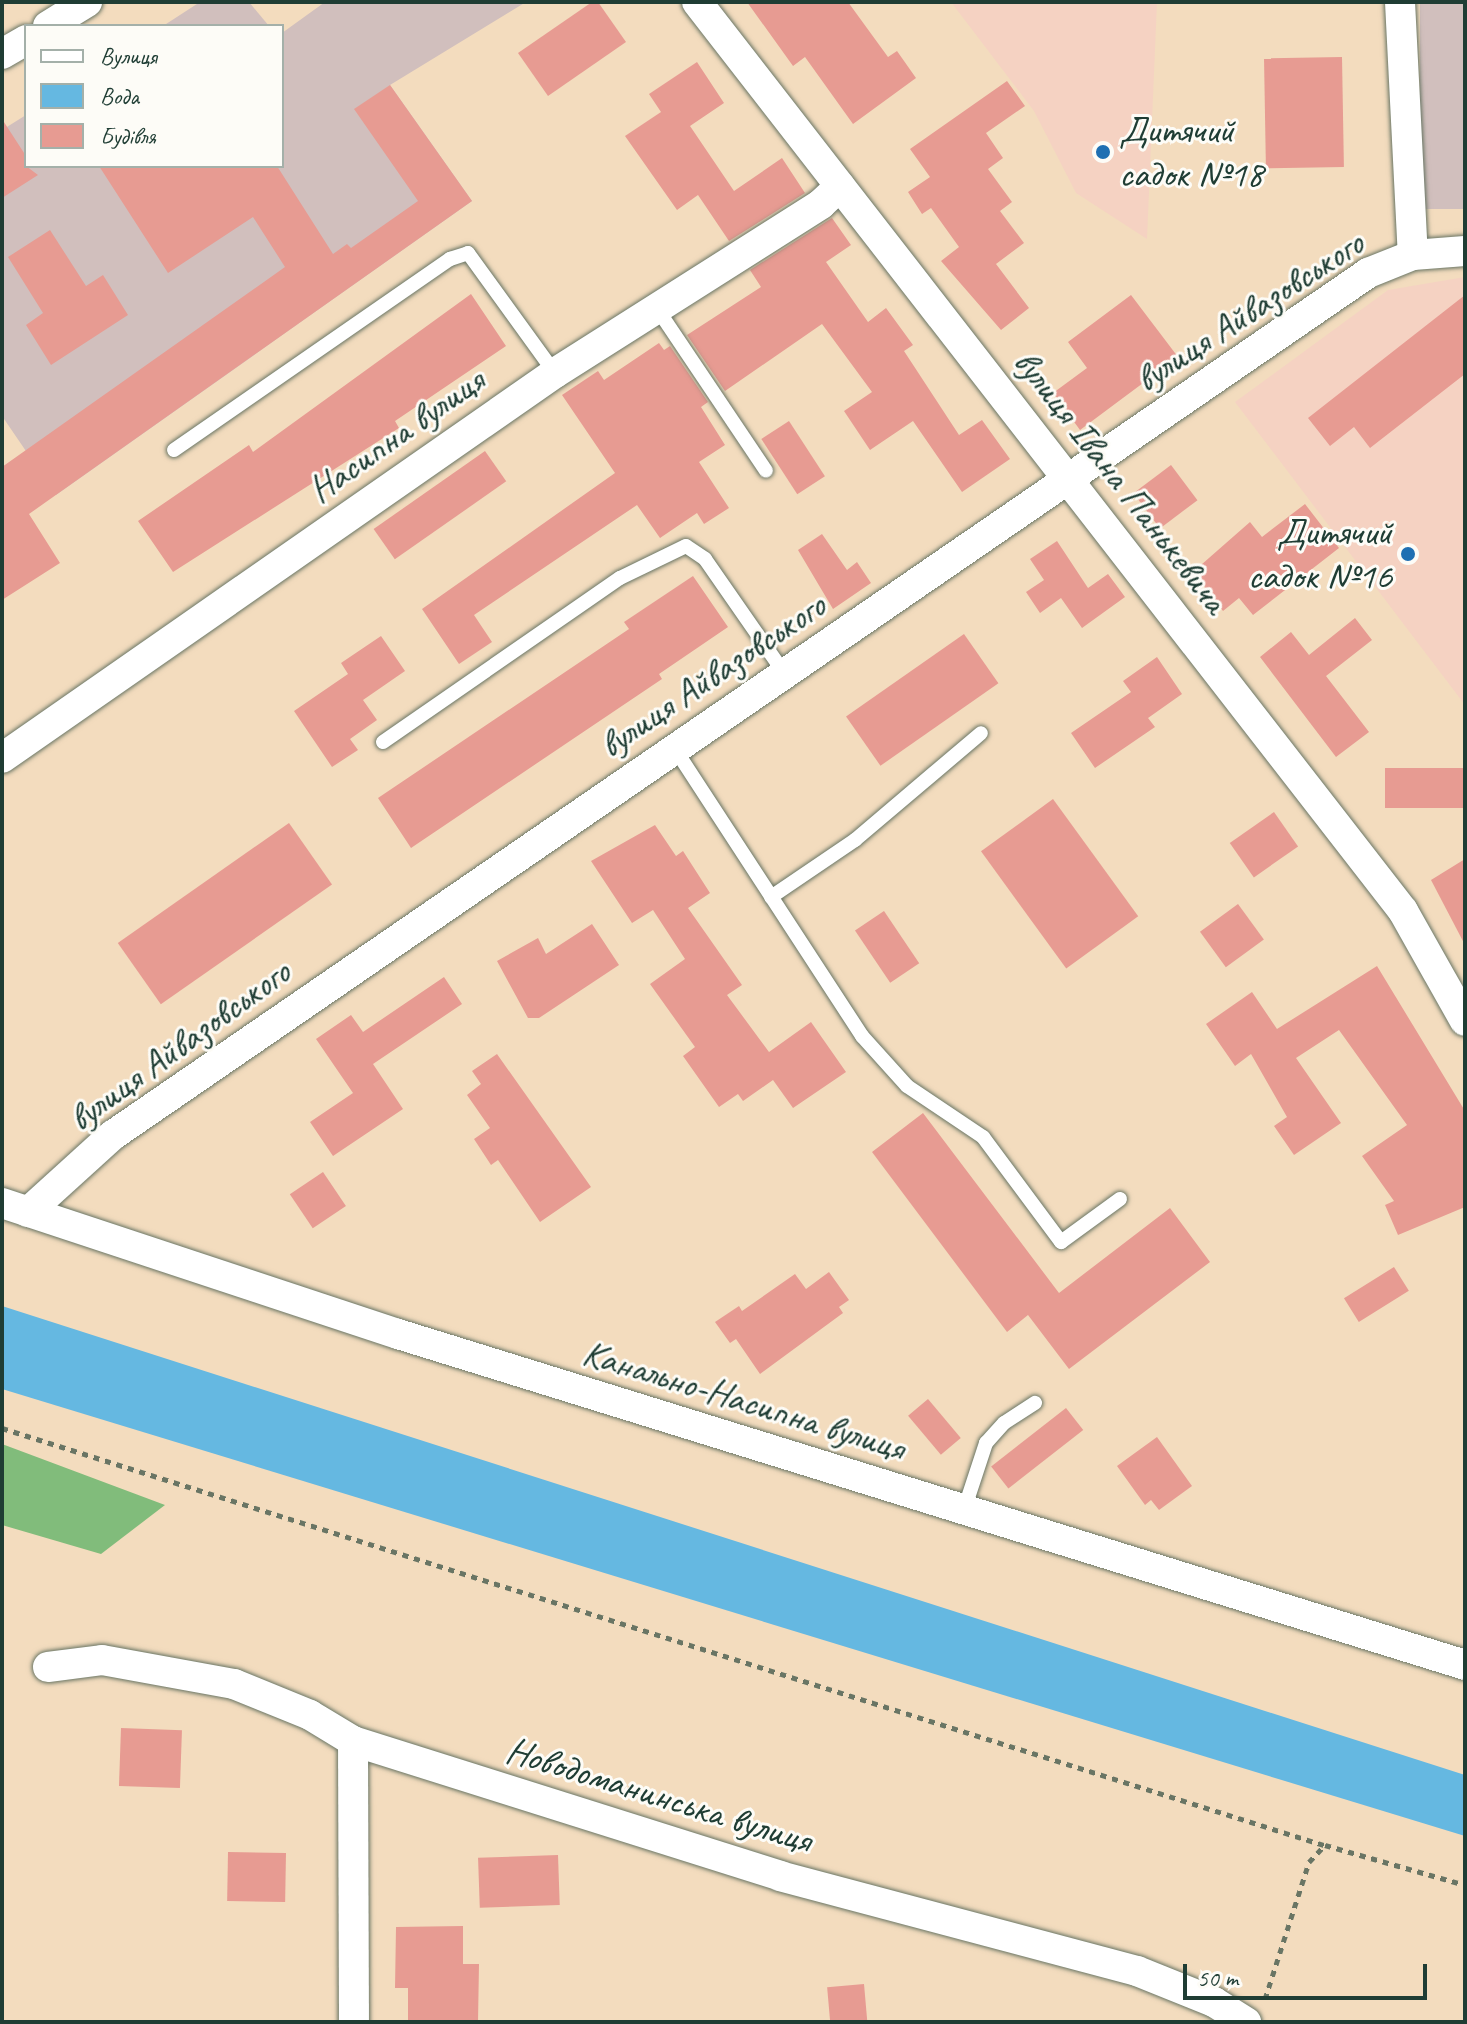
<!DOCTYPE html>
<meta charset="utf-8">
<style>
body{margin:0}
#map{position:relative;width:1467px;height:2024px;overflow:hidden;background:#f3dcbe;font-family:Caveat,sans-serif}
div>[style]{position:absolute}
.built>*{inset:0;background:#f5d2c2}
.industrial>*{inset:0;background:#d1bfbd;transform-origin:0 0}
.forest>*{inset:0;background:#81bc7b}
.water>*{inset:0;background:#65b8e1}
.building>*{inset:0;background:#e79b92;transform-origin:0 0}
.path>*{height:5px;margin-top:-2.5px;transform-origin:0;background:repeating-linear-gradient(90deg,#697564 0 6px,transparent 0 12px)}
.roads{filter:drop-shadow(0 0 2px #697564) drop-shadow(0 0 2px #697564)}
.service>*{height:14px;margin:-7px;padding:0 7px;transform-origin:7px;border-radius:7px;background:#fff}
.minor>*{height:30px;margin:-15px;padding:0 15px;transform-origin:15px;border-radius:15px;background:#fff}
.dots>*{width:22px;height:22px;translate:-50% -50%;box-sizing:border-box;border:4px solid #fdfcf7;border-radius:50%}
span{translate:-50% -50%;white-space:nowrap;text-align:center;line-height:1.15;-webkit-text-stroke:6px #fdfcf7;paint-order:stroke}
.poi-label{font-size:38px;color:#1f3d34}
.left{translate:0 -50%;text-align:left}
.right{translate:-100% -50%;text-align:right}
.street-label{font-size:38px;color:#1f3d34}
.frame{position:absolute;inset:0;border:4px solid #1f3d34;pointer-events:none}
.legend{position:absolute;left:24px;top:24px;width:260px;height:144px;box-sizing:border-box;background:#fdfcf7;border:2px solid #a4b0a9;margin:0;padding:10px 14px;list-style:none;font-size:24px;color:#1f3d34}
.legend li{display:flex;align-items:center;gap:16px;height:40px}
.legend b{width:40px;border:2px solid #a4b0a9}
.scale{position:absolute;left:1183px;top:1964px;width:244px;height:36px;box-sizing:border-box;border:4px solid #1f3d34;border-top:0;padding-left:10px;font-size:24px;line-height:28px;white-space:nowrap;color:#1f3d34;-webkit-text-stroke:6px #fdfcf7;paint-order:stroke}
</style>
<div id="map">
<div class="built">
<div style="clip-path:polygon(951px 2px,1157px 2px,1147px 239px,1076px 193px,1034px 111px)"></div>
<div style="clip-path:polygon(1465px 277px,1465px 705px,1235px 402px,1388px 290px)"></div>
</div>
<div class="industrial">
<div style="clip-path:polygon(200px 2px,249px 2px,269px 26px,163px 26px)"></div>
<div style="clip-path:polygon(325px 2px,526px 2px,390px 85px,472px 201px,56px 495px,2px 416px,2px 130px,26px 115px,26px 166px,282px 166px,282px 33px)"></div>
<div style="left:1420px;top:2px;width:45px;height:207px"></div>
</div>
<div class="forest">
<div style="clip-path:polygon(2px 1444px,165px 1505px,101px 1554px,2px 1525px)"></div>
</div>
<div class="water">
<div style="clip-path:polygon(2px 1306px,1465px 1775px,1465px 1836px,2px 1389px)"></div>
</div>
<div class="building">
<div style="clip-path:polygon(592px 2px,598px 2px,626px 42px,548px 96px,518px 53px)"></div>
<div style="clip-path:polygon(747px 2px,848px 2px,888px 57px,897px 51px,916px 78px,853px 124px,805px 57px,793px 66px)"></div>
<div style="left:1342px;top:57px;width:110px;height:78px;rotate:89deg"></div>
<div style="clip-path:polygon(697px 62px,724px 103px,690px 126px,734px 191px,782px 158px,805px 193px,729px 241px,698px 195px,677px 210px,625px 136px,661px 112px,649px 94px)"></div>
<div style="clip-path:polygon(1007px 81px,1025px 106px,986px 133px,1003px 158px,988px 169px,1012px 202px,1000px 211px,1024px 243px,996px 264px,1029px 308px,1001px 330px,941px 261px,959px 247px,931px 208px,922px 214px,908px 192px,930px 177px,910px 149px)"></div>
<div style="clip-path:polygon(390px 85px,472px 201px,29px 514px,60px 563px,2px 600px,2px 467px,285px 267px,253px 217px,168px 273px,99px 166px,277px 166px,333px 254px,347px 244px,351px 248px,418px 201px,354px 109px)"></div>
<div style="clip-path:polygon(2px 119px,26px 156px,26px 166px,38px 175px,2px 198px)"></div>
<div style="clip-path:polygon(832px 218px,851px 245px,826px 262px,868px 322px,886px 308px,913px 345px,904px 351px,959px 435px,982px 420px,1010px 459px,962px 492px,913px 421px,870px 450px,844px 411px,872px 392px,822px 324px,725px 391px,687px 335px,761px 287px,750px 270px)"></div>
<div style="clip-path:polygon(50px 230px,86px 286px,103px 275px,128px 315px,51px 365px,26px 325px,43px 313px,8px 257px)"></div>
<div style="clip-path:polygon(471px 294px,506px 346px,395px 421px,399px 428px,173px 572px,138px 521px,249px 445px,253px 452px)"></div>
<div style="clip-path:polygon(1131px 295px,1178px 357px,1080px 430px,1053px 393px,1087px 368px,1068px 342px)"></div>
<div style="clip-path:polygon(1465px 295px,1465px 374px,1370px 448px,1354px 427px,1330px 446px,1308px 418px)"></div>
<div style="clip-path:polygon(659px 343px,664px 350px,670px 346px,708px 402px,701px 407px,725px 445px,699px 462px,729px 508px,704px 524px,697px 513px,660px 538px,637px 505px,474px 615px,492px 642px,459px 664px,422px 609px,615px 473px,562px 395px,598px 371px,604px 380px)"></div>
<div style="left:789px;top:421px;width:66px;height:33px;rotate:57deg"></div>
<div style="left:485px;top:451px;width:37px;height:136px;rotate:55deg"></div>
<div style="left:1171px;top:465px;width:44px;height:47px;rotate:53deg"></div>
<div style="clip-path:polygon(1305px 504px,1339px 548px,1253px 615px,1239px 598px,1223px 611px,1193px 572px,1250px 522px,1262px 537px)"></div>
<div style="clip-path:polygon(822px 534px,847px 570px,857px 562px,871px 583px,833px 609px,798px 550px)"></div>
<div style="clip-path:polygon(1057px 541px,1088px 588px,1108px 574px,1125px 597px,1082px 628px,1061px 598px,1040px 613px,1026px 592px,1044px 580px,1030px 559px)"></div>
<div style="clip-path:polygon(693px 576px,728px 627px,659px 674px,662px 679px,411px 848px,378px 798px,629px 629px,624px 622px)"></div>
<div style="clip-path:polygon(1355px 618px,1372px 640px,1326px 676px,1369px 732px,1336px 757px,1260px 657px,1291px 632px,1309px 655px)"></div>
<div style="left:964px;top:634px;width:60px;height:144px;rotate:55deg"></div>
<div style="clip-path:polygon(381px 636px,405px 671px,363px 700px,377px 720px,350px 739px,358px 750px,332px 767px,294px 711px,348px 674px,341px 663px)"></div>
<div style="clip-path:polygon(1157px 657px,1182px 694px,1148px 718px,1155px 727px,1095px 768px,1071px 733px,1131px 692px,1123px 681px)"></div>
<div style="left:1465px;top:768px;width:40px;height:80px;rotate:90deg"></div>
<div style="left:1053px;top:799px;width:145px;height:89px;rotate:54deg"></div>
<div style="left:1274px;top:812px;width:42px;height:54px;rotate:55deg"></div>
<div style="left:289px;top:823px;width:75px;height:209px;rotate:55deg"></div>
<div style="clip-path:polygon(655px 825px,676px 856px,683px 851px,710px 893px,688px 908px,742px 985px,727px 995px,769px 1052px,811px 1022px,846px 1072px,793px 1108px,773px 1080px,743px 1101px,738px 1094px,719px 1107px,683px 1056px,695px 1047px,650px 984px,685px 959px,653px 910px,632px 923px,591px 861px)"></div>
<div style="clip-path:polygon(1465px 859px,1465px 945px,1431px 880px)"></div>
<div style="left:1238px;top:904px;width:44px;height:47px;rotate:54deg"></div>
<div style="left:884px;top:911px;width:63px;height:35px;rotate:56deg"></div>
<div style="clip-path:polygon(592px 924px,619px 965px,539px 1018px,528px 1018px,497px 961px,538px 938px,546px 954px)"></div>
<div style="clip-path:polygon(1377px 966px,1465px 1111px,1465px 1207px,1398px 1235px,1385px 1205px,1394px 1201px,1362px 1156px,1407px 1125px,1339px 1030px,1296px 1058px,1341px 1123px,1294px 1155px,1274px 1126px,1287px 1117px,1251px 1054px,1235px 1066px,1206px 1024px,1252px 992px,1277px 1029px)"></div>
<div style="clip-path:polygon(444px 977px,462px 1004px,373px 1064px,403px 1109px,333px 1156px,310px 1122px,353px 1093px,316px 1039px,351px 1015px,363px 1032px)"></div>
<div style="clip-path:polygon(497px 1054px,591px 1187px,540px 1222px,498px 1160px,491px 1165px,474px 1139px,490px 1128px,467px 1095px,481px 1084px,472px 1071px)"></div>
<div style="clip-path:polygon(923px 1113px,1059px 1293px,1170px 1208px,1210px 1262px,1069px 1369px,1028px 1315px,1007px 1332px,872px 1152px)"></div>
<div style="left:323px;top:1172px;width:41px;height:40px;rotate:56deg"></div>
<div style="left:1394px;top:1267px;width:28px;height:59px;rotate:58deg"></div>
<div style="clip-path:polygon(829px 1272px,849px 1300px,839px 1307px,843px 1313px,760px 1374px,736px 1339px,730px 1343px,715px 1322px,739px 1306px,742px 1311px,795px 1274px,806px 1289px)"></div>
<div style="left:928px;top:1399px;width:51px;height:26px;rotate:50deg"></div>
<div style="left:1066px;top:1408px;width:28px;height:95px;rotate:52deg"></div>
<div style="clip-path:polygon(1157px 1437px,1192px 1486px,1159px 1510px,1151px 1500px,1145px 1505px,1117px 1466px)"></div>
<div style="left:121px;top:1728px;width:61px;height:58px;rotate:2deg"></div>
<div style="left:228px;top:1852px;width:58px;height:49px;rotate:1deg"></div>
<div style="left:558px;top:1855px;width:50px;height:80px;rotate:88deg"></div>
<div style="clip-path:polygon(463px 1926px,463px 1964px,479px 1964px,478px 2022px,408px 2022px,408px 1988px,395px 1988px,396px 1927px)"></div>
<div style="left:864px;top:1984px;width:38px;height:37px;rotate:85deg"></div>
</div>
<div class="path">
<div style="left:2px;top:1428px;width:1389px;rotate:17.51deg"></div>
<div style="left:1265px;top:1999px;width:144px;rotate:-72.2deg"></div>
<div style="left:1309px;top:1862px;width:23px;rotate:-47deg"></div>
<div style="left:1325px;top:1845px;width:146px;rotate:15.9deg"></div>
</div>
<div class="roads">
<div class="service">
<div style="left:656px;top:307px;width:197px;rotate:56.1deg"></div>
<div style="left:174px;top:450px;width:336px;rotate:-34.7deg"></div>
<div style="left:450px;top:259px;width:19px;rotate:-18deg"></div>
<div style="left:468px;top:253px;width:148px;rotate:54.1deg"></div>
<div style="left:383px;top:742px;width:288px;rotate:-34.7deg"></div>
<div style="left:620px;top:578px;width:73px;rotate:-25.9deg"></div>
<div style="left:686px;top:546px;width:23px;rotate:34deg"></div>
<div style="left:705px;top:559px;width:140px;rotate:55.2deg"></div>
<div style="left:675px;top:749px;width:343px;rotate:56.9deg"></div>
<div style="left:862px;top:1036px;width:67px;rotate:48deg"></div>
<div style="left:907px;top:1086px;width:92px;rotate:33.9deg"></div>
<div style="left:983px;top:1137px;width:131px;rotate:53.4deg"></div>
<div style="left:1061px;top:1242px;width:73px;rotate:-36.1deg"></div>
<div style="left:771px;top:897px;width:102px;rotate:-34.2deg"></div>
<div style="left:855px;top:840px;width:165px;rotate:-40.3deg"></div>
<div style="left:964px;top:1510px;width:71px;rotate:-71.8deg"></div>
<div style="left:986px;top:1443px;width:27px;rotate:-48deg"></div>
<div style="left:1004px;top:1423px;width:37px;rotate:-33deg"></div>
</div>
<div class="minor">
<div style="left:697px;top:2px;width:1151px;rotate:52.16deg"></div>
<div style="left:1403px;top:911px;width:126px;rotate:60.6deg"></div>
<div style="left:1400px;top:2px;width:253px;rotate:87.1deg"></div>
<div style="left:48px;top:26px;width:46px;rotate:-31.6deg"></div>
<div style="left:2px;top:54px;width:28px;rotate:-30deg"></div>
<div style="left:2px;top:758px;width:674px;rotate:-34.85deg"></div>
<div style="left:555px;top:373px;width:315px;rotate:-32.4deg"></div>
<div style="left:821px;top:204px;width:26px;rotate:-43deg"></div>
<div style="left:2px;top:1203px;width:417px;rotate:18.3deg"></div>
<div style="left:398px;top:1334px;width:1117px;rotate:17.23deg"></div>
<div style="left:28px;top:1212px;width:115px;rotate:-42.2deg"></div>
<div style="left:113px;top:1135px;width:1523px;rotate:-34.48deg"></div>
<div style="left:1368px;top:273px;width:48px;rotate:-21.8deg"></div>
<div style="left:1413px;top:255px;width:52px;rotate:-4.4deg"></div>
<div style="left:48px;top:1667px;width:54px;rotate:-7.4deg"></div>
<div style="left:102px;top:1660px;width:134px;rotate:10.3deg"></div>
<div style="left:234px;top:1684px;width:82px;rotate:22.2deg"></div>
<div style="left:310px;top:1715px;width:50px;rotate:31.2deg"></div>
<div style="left:353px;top:1741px;width:448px;rotate:17.5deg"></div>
<div style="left:780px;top:1876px;width:369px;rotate:14.9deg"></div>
<div style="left:1137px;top:1971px;width:83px;rotate:21.9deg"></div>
<div style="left:1214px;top:2002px;width:38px;rotate:32deg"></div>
<div style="left:353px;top:1741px;width:281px;rotate:89.8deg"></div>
</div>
</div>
<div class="dots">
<div style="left:1103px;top:152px;background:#1f6fb2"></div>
<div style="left:1408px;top:554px;background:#1f6fb2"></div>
</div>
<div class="poi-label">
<span class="left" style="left:1119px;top:152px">Дитячий<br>садок №18</span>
<span class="right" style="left:1392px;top:554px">Дитячий<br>садок №16</span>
</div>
<div class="street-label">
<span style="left:1249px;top:311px;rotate:-33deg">вулиця Айвазовського</span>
<span style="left:396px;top:435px;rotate:-35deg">Насипна вулиця</span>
<span style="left:1121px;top:481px;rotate:52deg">вулиця Івана Панькевича</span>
<span style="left:712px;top:675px;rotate:-34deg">вулиця Айвазовського</span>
<span style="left:179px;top:1045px;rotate:-36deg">вулиця Айвазовського</span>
<span style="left:744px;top:1400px;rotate:17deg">Канально-Насипна вулиця</span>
<span style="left:659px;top:1795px;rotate:17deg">Новодоманинська вулиця</span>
</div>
<div class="frame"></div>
<ul class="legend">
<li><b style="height:10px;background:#fff"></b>Вулиця</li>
<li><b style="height:22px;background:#65b8e1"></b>Вода</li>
<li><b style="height:22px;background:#e79b92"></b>Будівля</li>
</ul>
<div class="scale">50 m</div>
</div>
